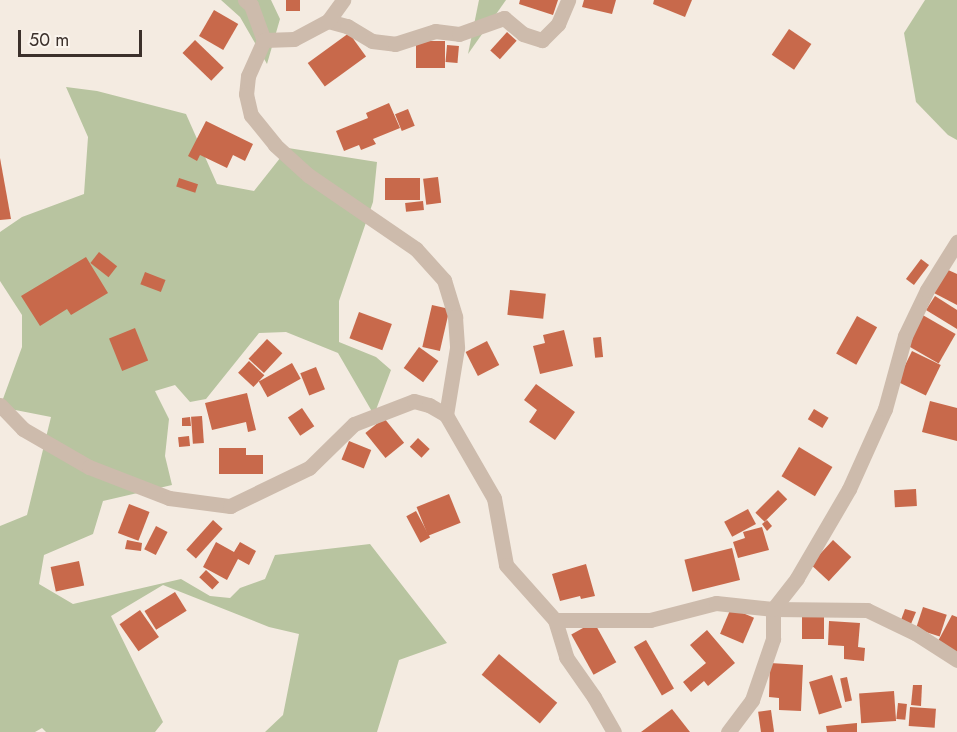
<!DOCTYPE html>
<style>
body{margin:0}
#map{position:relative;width:957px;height:732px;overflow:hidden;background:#f4ebe1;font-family:Jost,sans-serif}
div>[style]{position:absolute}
.green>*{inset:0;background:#b8c4a0}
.building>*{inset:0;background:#c8694b;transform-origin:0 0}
.street>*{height:15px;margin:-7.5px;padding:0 7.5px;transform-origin:7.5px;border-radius:7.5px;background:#cdbbac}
span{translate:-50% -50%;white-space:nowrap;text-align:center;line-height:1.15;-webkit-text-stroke:4.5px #fbf5ee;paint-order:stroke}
.scale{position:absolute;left:18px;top:30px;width:124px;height:27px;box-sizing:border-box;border:3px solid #3b302b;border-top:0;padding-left:8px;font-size:18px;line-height:21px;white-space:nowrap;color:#3b302b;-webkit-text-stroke:4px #fbf5ee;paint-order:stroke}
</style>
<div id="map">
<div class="green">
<div style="clip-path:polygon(221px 0,271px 0,280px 19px,267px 64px,240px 17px)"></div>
<div style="clip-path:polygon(479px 0,506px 0,468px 54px)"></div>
<div style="clip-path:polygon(925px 0,957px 0,957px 140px,948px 135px,916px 102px,904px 33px)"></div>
<div style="clip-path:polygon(66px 87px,97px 91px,186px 114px,217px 184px,254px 191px,288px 148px,377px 162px,373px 202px,339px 301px,339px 342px,376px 357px,391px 370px,374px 415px,338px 353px,286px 332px,259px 333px,206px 399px,190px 402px,175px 385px,155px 391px,169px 419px,165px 456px,172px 485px,103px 501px,93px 534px,44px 555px,39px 584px,73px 604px,181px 579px,210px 596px,230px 598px,240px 588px,265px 579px,275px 555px,370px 544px,447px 643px,399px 660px,377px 732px,265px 732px,283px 715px,299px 634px,269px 627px,163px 585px,111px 616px,163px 722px,155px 732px,46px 732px,42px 728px,35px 732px,0 732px,0 526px,27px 515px,51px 417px,0 407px,22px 347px,22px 315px,0 281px,0 232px,22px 217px,84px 194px,88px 137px)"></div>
</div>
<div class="building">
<div style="left:286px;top:0;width:14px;height:11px"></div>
<div style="clip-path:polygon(520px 0,558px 0,553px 15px,519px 4px)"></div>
<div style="clip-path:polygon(584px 0,616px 0,612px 14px,582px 7px)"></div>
<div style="clip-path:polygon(654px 0,692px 0,685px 17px,653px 4px)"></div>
<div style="left:214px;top:10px;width:28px;height:30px;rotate:30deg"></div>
<div style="left:789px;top:29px;width:27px;height:31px;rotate:34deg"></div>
<div style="left:507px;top:32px;width:13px;height:25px;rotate:42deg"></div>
<div style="left:349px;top:33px;width:29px;height:51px;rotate:54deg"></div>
<div style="left:195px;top:40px;width:40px;height:18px;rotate:44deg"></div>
<div style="left:416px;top:41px;width:29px;height:27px"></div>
<div style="left:447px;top:45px;width:12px;height:17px;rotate:5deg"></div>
<div style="clip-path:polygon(389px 103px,400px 128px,373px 139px,376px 144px,361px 150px,359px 145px,344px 151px,336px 131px,368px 118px,366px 113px)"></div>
<div style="left:408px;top:109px;width:18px;height:14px;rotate:68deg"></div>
<div style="clip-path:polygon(206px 121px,253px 144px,245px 161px,233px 155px,227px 168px,200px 155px,197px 161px,188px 156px)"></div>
<div style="clip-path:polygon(0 158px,11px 219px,0 220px)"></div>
<div style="left:438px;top:177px;width:26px;height:15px;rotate:83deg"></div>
<div style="left:179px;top:178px;width:20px;height:9px;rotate:18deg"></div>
<div style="left:385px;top:178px;width:35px;height:22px"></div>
<div style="left:423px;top:201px;width:9px;height:18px;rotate:84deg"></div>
<div style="left:99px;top:252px;width:23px;height:14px;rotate:38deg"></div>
<div style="clip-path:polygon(86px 257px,108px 293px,71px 315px,67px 309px,40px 326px,21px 296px)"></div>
<div style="left:921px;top:259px;width:10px;height:25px;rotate:37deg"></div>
<div style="clip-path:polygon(946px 269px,957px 274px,957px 305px,934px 293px)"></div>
<div style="left:145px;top:272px;width:22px;height:13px;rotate:21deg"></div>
<div style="left:510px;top:290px;width:36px;height:25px;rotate:6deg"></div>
<div style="clip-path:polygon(935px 296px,957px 310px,957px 329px,926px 310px)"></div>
<div style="left:432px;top:305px;width:18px;height:43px;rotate:13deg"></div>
<div style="left:359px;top:312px;width:35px;height:28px;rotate:20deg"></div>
<div style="left:921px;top:314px;width:40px;height:34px;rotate:30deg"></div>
<div style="left:857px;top:316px;width:23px;height:43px;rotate:29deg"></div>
<div style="left:135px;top:328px;width:35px;height:28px;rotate:68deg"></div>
<div style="clip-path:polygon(564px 330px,573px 366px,540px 374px,533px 346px,545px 343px,543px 335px)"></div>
<div style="left:601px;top:337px;width:20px;height:8px;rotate:84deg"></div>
<div style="left:267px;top:339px;width:21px;height:27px;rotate:43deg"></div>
<div style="left:487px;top:341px;width:27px;height:24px;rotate:63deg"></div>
<div style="left:419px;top:347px;width:24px;height:26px;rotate:36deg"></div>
<div style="left:912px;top:351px;width:32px;height:34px;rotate:26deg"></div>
<div style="left:249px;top:361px;width:21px;height:16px;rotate:43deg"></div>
<div style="left:292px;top:363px;width:18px;height:38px;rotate:61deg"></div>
<div style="left:316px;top:367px;width:24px;height:17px;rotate:68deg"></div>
<div style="clip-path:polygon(536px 384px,575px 412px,555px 440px,529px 422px,537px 410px,524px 400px)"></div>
<div style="clip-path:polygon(247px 393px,256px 430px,248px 432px,246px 422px,212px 430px,205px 403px)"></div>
<div style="clip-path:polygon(930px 401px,957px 408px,957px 441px,922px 432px)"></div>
<div style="left:302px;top:408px;width:22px;height:17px;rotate:56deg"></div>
<div style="left:814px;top:409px;width:17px;height:12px;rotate:31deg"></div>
<div style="left:202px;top:416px;width:27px;height:11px;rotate:86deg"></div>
<div style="clip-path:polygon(190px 417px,191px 426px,182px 426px,182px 418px)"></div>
<div style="left:384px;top:418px;width:32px;height:24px;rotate:51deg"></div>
<div style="left:189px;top:436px;width:10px;height:11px;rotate:84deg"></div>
<div style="left:418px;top:438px;width:16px;height:12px;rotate:43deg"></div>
<div style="left:349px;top:441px;width:24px;height:20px;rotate:22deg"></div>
<div style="left:799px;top:447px;width:39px;height:34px;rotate:31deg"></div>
<div style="clip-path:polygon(219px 448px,246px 448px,246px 455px,263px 455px,263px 474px,219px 474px)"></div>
<div style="left:916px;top:489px;width:17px;height:22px;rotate:87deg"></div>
<div style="left:778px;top:490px;width:13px;height:32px;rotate:45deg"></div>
<div style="left:449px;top:494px;width:31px;height:35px;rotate:68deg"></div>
<div style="left:129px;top:504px;width:22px;height:31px;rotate:21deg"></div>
<div style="left:748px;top:509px;width:17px;height:27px;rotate:62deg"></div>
<div style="left:416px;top:511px;width:30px;height:11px;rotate:62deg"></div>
<div style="left:213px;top:520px;width:13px;height:40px;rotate:42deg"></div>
<div style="clip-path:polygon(767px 520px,772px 526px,767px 531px,762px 524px)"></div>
<div style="left:156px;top:526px;width:13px;height:26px;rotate:27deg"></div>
<div style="clip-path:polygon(762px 527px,769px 550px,738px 558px,733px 542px,745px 538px,743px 532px)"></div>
<div style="clip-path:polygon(127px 540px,142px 543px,141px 551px,125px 549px)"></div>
<div style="left:833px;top:540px;width:25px;height:33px;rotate:43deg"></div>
<div style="clip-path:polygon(216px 542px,234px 552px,240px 542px,256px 551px,249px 565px,238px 559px,227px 580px,203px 567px)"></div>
<div style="left:732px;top:548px;width:33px;height:49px;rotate:76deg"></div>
<div style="left:79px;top:561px;width:25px;height:29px;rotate:78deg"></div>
<div style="clip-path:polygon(586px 564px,595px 596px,581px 599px,580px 596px,560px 601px,552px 574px)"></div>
<div style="left:206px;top:570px;width:18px;height:10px;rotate:43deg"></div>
<div style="left:175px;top:592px;width:22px;height:36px;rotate:58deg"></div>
<div style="left:923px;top:607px;width:25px;height:23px;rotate:18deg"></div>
<div style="left:731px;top:608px;width:25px;height:28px;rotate:23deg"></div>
<div style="clip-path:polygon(905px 609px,916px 612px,911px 624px,901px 620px)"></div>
<div style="left:140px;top:610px;width:33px;height:25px;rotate:55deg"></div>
<div style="left:802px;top:614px;width:22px;height:25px"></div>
<div style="clip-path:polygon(952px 615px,957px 617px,957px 654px,937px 643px)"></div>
<div style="clip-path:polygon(829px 621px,860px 623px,858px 647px,865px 648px,864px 661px,844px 659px,844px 646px,828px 645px)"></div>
<div style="left:594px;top:622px;width:46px;height:26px;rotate:61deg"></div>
<div style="clip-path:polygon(707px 630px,735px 663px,708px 686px,704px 681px,691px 692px,683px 682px,706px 663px,690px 645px)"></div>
<div style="left:646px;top:640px;width:56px;height:14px;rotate:60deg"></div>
<div style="left:499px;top:654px;width:76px;height:27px;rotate:40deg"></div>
<div style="clip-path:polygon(770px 663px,803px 665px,801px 711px,779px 710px,779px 698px,769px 697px)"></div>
<div style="left:832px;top:675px;width:34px;height:24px;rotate:73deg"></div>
<div style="left:847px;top:677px;width:24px;height:7px;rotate:78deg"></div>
<div style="clip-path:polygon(913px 685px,922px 685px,921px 706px,911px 705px)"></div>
<div style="left:894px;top:691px;width:30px;height:35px;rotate:86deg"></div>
<div style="left:898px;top:703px;width:9px;height:16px;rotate:6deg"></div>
<div style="left:910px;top:707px;width:26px;height:19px;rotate:4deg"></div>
<div style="clip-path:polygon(672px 709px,690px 732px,641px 732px)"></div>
<div style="left:771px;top:710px;width:22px;height:13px;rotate:82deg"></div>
<div style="clip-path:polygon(857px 723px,857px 732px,827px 732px,826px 726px)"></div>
</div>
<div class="street">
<div style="left:245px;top:0;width:8px;rotate:40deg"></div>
<div style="left:251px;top:5px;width:37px;rotate:70deg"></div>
<div style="left:264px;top:40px;width:39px;rotate:114deg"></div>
<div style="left:248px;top:76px;width:18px;rotate:96deg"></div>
<div style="left:246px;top:94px;width:22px;rotate:77deg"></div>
<div style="left:251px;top:115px;width:38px;rotate:51deg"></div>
<div style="left:275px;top:145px;width:45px;rotate:42.3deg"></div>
<div style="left:308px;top:175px;width:131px;rotate:34.4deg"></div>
<div style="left:416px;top:249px;width:42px;rotate:47.9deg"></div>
<div style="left:444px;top:280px;width:39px;rotate:73deg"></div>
<div style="left:455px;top:317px;width:31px;rotate:86deg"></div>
<div style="left:457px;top:348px;width:68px;rotate:99.3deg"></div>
<div style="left:446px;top:415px;width:96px;rotate:60deg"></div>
<div style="left:494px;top:498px;width:68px;rotate:79.8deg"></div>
<div style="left:506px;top:565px;width:74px;rotate:48.3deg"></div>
<div style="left:555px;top:620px;width:39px;rotate:73deg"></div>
<div style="left:566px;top:657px;width:49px;rotate:55deg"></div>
<div style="left:594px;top:697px;width:40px;rotate:60.3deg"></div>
<div style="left:328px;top:21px;width:20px;rotate:15deg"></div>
<div style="left:347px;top:26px;width:29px;rotate:31deg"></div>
<div style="left:372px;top:41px;width:23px;rotate:7deg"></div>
<div style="left:395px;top:44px;width:42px;rotate:-18deg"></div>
<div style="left:435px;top:31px;width:24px;rotate:7deg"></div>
<div style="left:459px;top:34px;width:48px;rotate:-19.6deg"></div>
<div style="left:504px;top:18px;width:25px;rotate:40deg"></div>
<div style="left:523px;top:34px;width:20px;rotate:18deg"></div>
<div style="left:542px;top:40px;width:23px;rotate:-45deg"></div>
<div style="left:558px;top:24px;width:26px;rotate:-67deg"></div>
<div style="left:264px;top:40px;width:30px;rotate:-2deg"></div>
<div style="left:294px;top:39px;width:38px;rotate:-28deg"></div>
<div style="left:328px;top:21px;width:26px;rotate:-54deg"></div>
<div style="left:0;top:405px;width:33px;rotate:46deg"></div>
<div style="left:23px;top:429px;width:76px;rotate:29.9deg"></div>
<div style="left:89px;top:467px;width:86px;rotate:21.2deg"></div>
<div style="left:169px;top:498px;width:62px;rotate:7.5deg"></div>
<div style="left:230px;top:506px;width:88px;rotate:-25.7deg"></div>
<div style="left:309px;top:468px;width:63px;rotate:-44.4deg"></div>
<div style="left:354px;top:424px;width:64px;rotate:-21deg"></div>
<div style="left:414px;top:401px;width:16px;rotate:15deg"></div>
<div style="left:429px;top:405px;width:20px;rotate:30deg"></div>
<div style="left:555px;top:620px;width:95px"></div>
<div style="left:650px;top:620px;width:68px;rotate:-14.4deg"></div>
<div style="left:716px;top:603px;width:57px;rotate:6deg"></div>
<div style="left:773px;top:609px;width:94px;rotate:0.6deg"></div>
<div style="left:867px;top:610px;width:53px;rotate:25.6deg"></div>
<div style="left:915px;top:633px;width:50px;rotate:32.7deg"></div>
<div style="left:728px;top:732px;width:40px;rotate:-53deg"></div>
<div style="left:752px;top:700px;width:65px;rotate:-71deg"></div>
<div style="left:773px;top:639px;width:30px;rotate:-90deg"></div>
<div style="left:773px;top:609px;width:39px;rotate:-52deg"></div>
<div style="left:797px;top:578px;width:103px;rotate:-59.7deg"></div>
<div style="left:849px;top:489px;width:88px;rotate:-65.8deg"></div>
<div style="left:885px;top:409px;width:76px;rotate:-74.7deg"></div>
<div style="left:905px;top:336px;width:51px;rotate:-64.4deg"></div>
<div style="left:927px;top:290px;width:57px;rotate:-58deg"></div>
</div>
<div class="scale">50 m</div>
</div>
